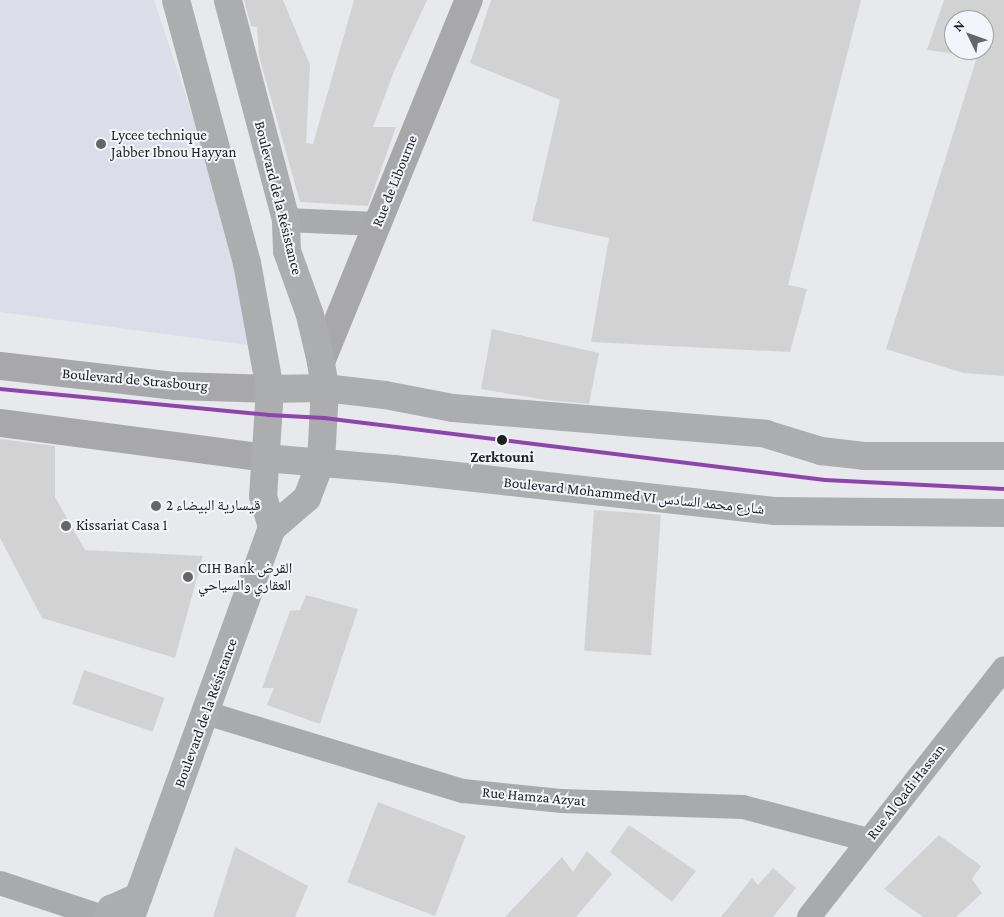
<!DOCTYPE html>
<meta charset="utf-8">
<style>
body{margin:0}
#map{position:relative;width:1004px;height:917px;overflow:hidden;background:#e8e9ed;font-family:"Crimson Pro","Noto Naskh Arabic",serif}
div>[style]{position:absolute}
.built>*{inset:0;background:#dbdee8}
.building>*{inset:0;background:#d3d2d3;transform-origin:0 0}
.street>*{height:24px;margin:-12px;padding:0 12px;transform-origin:12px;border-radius:12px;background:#a9aaac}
.secondary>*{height:28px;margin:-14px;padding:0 14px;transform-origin:14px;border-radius:14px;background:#a8a8ab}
.primary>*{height:28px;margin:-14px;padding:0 14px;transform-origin:14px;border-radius:14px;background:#acadae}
.tram-1>*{height:4px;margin:-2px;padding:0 2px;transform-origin:2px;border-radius:2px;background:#8e44ad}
.dots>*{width:14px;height:14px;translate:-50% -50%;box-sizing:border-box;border:2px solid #f3f5fc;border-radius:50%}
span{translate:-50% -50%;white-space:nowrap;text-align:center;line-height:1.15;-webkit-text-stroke:4px #f3f5fc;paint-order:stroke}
.poi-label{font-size:15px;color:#1e1f21}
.left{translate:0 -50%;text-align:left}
.street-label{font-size:15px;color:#1e1f21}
.stop-label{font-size:15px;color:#1e1f21;font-weight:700}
.north{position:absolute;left:944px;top:10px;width:50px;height:50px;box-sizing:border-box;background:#f3f5fc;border:1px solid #9e9fa4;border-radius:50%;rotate:312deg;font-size:14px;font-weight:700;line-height:20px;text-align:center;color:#1e1f21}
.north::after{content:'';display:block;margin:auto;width:18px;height:22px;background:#656668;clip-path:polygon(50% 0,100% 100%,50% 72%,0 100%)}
</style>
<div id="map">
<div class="built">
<div style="clip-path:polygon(0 0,154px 0,250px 289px,262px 347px,0 312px)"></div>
</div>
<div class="building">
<div style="clip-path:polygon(244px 0,283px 0,310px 65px,306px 143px,313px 144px,354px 0,427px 0,395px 69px,373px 127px,396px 127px,368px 206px,300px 202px,259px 56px,257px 27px,251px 26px)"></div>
<div style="clip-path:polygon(491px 0,861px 0,788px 285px,807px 289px,790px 352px,591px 342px,609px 238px,532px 221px,560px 100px,470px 63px)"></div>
<div style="clip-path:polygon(evenodd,944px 0,1004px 0,1004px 376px,963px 373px,886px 349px,977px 57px,927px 50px,944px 0,954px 20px,984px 20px,984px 50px,954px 50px,954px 20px)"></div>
<div style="clip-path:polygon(492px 329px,599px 353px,589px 404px,546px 400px,481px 389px)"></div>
<div style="clip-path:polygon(0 439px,55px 446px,55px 497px,85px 550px,203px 556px,175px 658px,42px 618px,0 538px)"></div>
<div style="left:594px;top:510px;width:67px;height:141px;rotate:4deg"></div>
<div style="clip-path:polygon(306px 595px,358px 609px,320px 724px,267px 705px,274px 688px,262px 688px,290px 611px,300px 610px)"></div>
<div style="left:84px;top:670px;width:85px;height:36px;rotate:19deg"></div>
<div style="left:378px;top:802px;width:94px;height:86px;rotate:21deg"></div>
<div style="clip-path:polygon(629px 825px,696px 871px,672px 902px,610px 852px)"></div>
<div style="clip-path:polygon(939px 835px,981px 866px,972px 879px,982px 893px,956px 917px,923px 917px,884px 889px)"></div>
<div style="clip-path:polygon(235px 847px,308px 886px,295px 917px,213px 917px)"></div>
<div style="clip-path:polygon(587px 851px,612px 874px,576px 917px,505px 917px,562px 857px,573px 872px)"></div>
<div style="clip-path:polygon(773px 868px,796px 888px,773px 917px,721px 917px,752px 878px,758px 885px)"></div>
</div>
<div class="street">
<div style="left:286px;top:220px;width:91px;rotate:2.5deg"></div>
<div style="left:206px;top:713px;width:269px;rotate:16.9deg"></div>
<div style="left:463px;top:791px;width:100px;rotate:5.8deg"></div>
<div style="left:562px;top:801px;width:181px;rotate:1.9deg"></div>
<div style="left:743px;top:807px;width:129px;rotate:14.8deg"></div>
<div style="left:0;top:883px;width:108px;rotate:18.3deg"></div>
<div style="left:809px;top:917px;width:316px;rotate:-51.9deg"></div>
</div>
<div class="secondary">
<div style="left:321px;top:362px;width:391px;rotate:-67.8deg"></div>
<div style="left:0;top:366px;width:177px;rotate:6.5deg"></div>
<div style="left:176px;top:386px;width:94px;rotate:1.8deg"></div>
<div style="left:0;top:423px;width:267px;rotate:7.5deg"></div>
</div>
<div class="primary">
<div style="left:176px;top:0;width:272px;rotate:74.9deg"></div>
<div style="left:247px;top:263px;width:128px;rotate:79.7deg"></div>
<div style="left:270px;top:389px;width:107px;rotate:93.7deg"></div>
<div style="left:263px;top:496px;width:33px;rotate:74deg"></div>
<div style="left:270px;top:389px;width:55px;rotate:-1deg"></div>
<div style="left:325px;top:388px;width:60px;rotate:6.7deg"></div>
<div style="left:385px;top:395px;width:69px;rotate:10.8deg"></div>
<div style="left:453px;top:408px;width:314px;rotate:4.7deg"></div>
<div style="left:766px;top:434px;width:58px;rotate:17.2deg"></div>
<div style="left:821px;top:451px;width:43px;rotate:6.6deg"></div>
<div style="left:864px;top:456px;width:140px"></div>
<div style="left:265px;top:458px;width:129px;rotate:4.9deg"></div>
<div style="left:394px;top:469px;width:382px;rotate:6.3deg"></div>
<div style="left:774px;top:511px;width:230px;rotate:0.5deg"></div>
<div style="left:108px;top:917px;width:9px;rotate:-69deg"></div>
<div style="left:111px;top:909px;width:30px;rotate:-24deg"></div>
<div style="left:131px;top:917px;width:414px;rotate:-70.1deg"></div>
<div style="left:272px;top:528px;width:46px;rotate:-40.6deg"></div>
<div style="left:307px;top:498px;width:39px;rotate:-69deg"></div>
<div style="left:321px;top:462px;width:74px;rotate:-86.9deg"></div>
<div style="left:325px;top:388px;width:26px;rotate:-99deg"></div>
<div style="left:321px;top:362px;width:48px;rotate:-103.2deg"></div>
<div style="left:310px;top:315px;width:68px;rotate:-109.8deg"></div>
<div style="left:287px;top:251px;width:31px;rotate:-92deg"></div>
<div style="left:286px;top:220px;width:228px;rotate:-104.8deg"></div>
</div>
<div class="tram-1">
<div style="left:0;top:389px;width:270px;rotate:5.5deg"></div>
<div style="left:269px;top:415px;width:55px;rotate:3.1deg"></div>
<div style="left:324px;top:418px;width:505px;rotate:7.05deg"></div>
<div style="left:825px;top:480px;width:179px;rotate:2.9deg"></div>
</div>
<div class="dots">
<div style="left:101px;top:144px;background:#656668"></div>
<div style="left:502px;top:440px;background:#1e1f21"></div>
<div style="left:156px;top:506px;background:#656668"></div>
<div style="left:66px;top:526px;background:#656668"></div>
<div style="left:188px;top:577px;background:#656668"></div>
</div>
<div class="poi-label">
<span class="left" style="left:111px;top:144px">Lycee technique<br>Jabber Ibnou Hayyan</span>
<span class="left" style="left:166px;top:506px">قيسارية البيضاء 2</span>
<span class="left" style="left:76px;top:526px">Kissariat Casa 1</span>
<span class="left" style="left:198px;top:577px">CIH Bank القرض<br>العقاري والسياحي</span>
</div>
<div class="street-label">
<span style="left:395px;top:181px;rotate:-68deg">Rue de Libourne</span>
<span style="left:278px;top:198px;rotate:76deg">Boulevard de la Résistance</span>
<span style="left:135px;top:380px;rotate:5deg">Boulevard de Strasbourg</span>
<span style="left:634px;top:496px;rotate:6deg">Boulevard Mohammed VI شارع محمد السادس</span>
<span style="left:206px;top:713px;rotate:-70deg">Boulevard de la Résistance</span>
<span style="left:906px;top:792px;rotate:-52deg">Rue Al Qadi Hassan</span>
<span style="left:534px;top:797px;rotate:5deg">Rue Hamza Azyat</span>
</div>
<div class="stop-label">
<span style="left:502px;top:458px">Zerktouni</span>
</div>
<div class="north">N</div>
</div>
